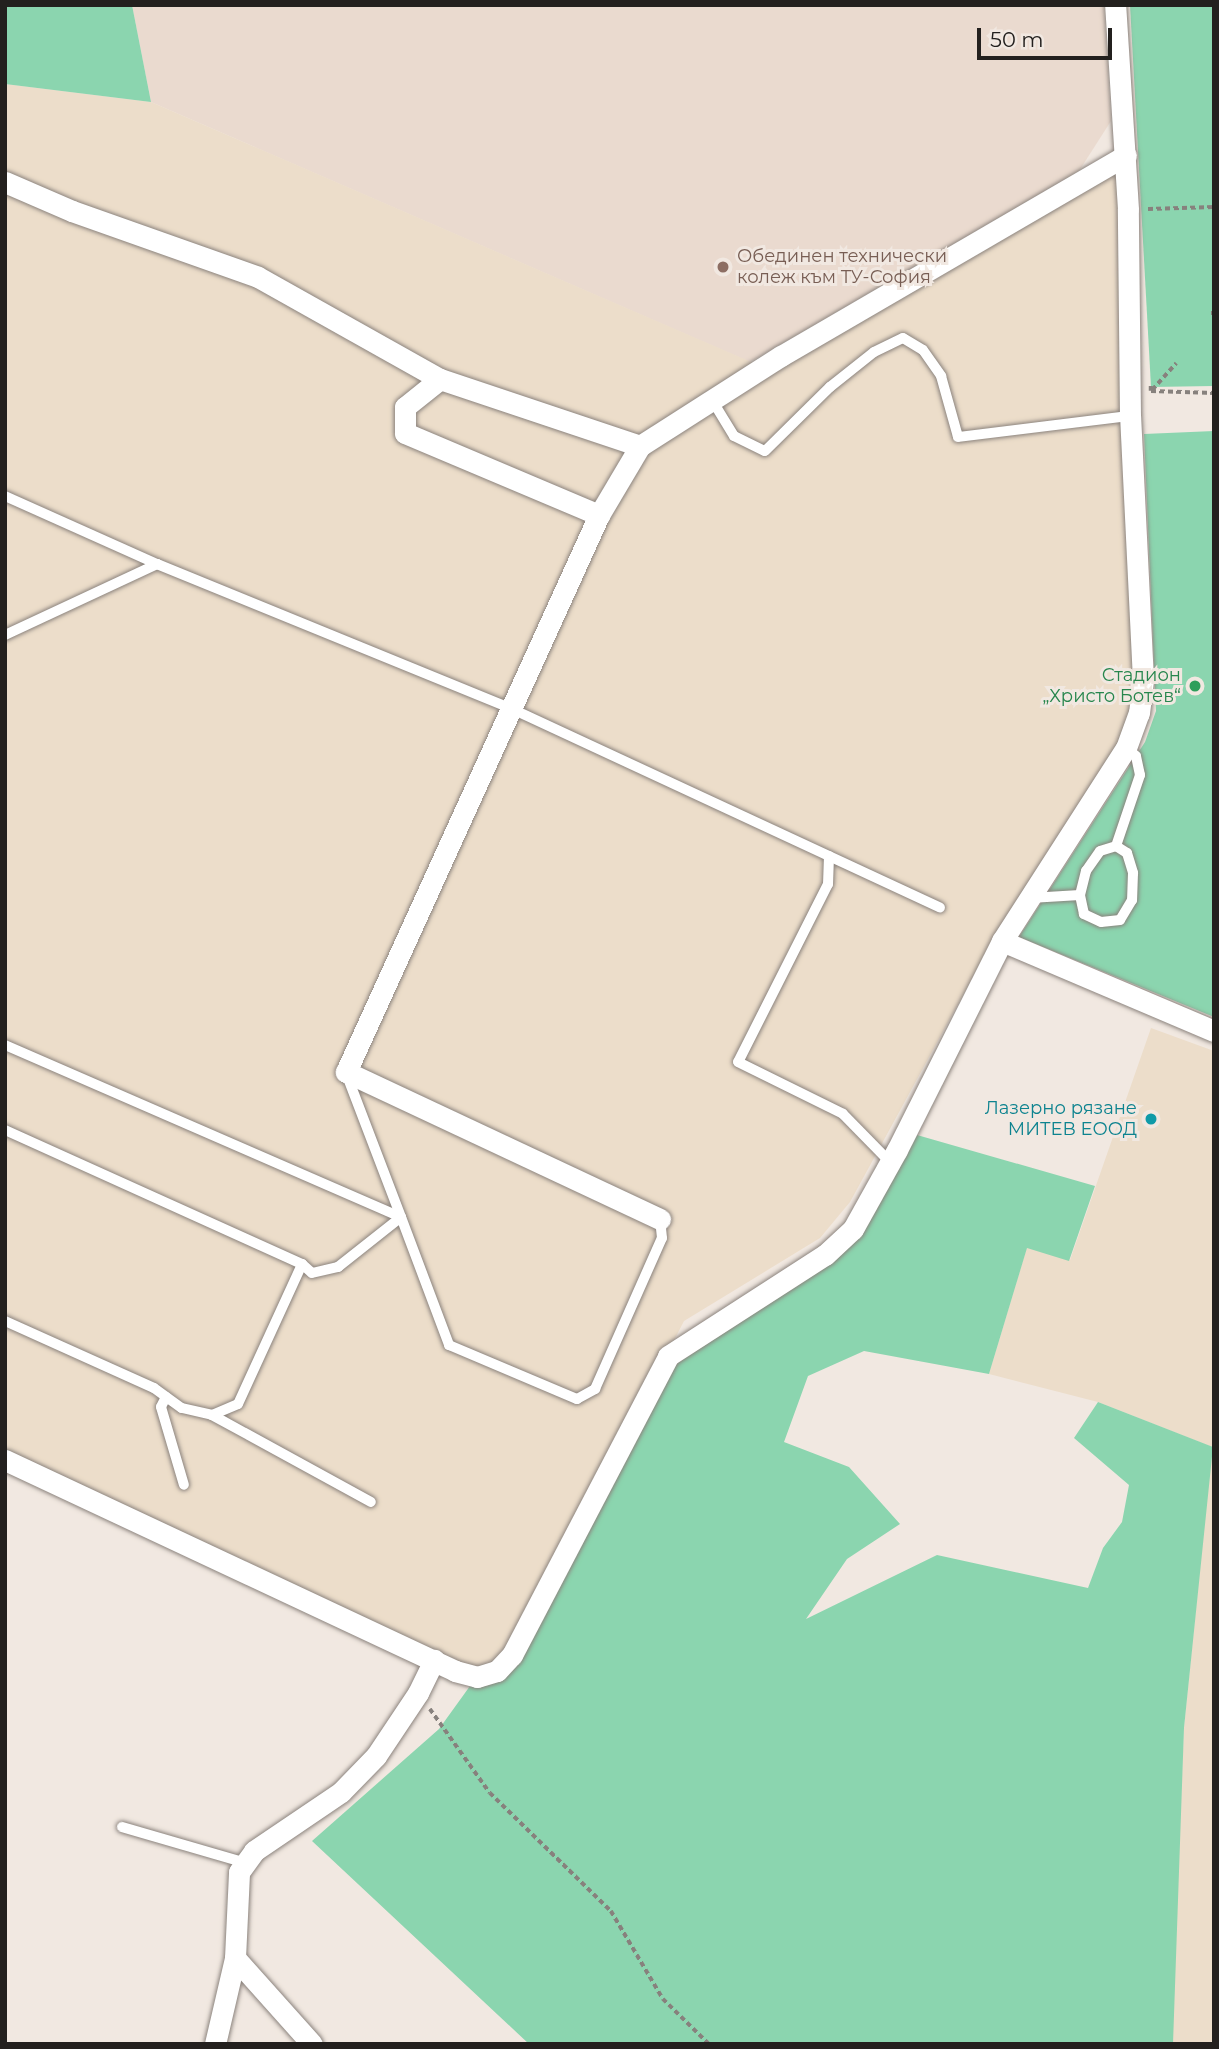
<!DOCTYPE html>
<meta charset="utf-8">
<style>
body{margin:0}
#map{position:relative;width:1219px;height:2049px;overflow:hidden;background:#f1e8e1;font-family:Montserrat,sans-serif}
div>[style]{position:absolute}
.built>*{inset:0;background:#eadacf}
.industrial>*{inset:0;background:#ecddca}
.green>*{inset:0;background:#8bd5af}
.path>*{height:3.5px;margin-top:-1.75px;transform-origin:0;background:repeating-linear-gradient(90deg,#87817d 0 5px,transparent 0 8.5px)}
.roads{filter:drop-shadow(0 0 2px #8b837d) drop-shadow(0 0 2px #8b837d)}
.service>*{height:10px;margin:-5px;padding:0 5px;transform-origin:5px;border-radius:5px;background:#fff}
.minor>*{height:21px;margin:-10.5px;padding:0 10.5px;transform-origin:10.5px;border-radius:10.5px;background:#fff}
.dots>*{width:19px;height:19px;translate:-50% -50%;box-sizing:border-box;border:4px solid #f1e8e1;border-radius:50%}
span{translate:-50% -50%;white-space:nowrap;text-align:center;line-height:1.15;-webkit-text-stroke:6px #f1e8e1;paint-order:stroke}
.education-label{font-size:18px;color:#785e54}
.left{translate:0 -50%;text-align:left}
.leisure-label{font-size:18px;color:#27864d}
.right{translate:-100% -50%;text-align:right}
.culture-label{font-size:18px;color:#0d838f}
.frame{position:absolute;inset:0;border:7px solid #23201e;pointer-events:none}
.scale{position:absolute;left:977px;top:28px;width:135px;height:32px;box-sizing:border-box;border:4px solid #23201e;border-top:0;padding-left:9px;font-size:21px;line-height:24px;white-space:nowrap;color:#23201e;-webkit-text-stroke:5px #f1e8e1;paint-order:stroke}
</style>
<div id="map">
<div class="built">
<div style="clip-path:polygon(132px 5px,1104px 5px,1111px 121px,1079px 171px,750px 362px,151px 102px)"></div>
</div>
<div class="industrial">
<div style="clip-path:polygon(5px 84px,151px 102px,765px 368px,1126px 155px,1139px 713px,993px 940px,850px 1202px,820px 1238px,684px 1321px,512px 1655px,477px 1677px,5px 1460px)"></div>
<div style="clip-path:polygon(1151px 1028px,1214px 1051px,1214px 2044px,1173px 2044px,1171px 2035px,1184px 1728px,1212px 1447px,1098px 1402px,989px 1374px,1027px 1247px,1070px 1260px)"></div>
</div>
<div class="green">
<div style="clip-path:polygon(5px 5px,132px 5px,151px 102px,5px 84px)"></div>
<div style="clip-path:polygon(1130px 5px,1214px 5px,1214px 386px,1151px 387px)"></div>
<div style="clip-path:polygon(1214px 431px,1214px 1017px,1019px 937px,1145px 742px,1156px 711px,1144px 434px)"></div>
<div style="clip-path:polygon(917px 1135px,1095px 1186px,1069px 1261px,1027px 1248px,989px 1374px,864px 1351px,808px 1376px,784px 1442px,849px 1467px,900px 1524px,847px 1559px,806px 1619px,937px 1555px,1088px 1588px,1103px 1548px,1122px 1522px,1129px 1485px,1074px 1438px,1098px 1402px,1213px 1447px,1184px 1728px,1173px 2044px,529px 2044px,312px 1841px,439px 1729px,470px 1686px,486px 1686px,503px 1678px,675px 1365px,834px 1260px,861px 1232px)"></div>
</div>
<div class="path">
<div style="left:1148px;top:209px;width:66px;rotate:-1.7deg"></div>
<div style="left:1211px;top:313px;width:3px"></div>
<div style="left:1151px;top:386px;width:5px;rotate:90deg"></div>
<div style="left:1151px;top:391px;width:63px;rotate:1.8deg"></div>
<div style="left:1152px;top:390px;width:36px;rotate:-48deg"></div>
<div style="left:430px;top:1709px;width:103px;rotate:54.5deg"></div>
<div style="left:490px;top:1793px;width:169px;rotate:44.3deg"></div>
<div style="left:611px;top:1911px;width:102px;rotate:59.4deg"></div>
<div style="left:663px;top:1999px;width:64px;rotate:44.4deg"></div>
</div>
<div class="roads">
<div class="service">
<div style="left:712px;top:400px;width:42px;rotate:58.6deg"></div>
<div style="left:734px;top:436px;width:34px;rotate:26deg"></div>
<div style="left:765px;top:451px;width:91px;rotate:-44.6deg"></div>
<div style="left:830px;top:387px;width:56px;rotate:-38.5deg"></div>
<div style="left:874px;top:352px;width:32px;rotate:-26deg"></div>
<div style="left:903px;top:338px;width:23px;rotate:31deg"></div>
<div style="left:923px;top:350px;width:32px;rotate:55deg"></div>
<div style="left:941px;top:376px;width:63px;rotate:74.4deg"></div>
<div style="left:958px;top:437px;width:173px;rotate:-7deg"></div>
<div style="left:5px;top:496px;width:167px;rotate:24.1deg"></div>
<div style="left:157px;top:564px;width:381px;rotate:22.2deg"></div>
<div style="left:510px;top:708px;width:474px;rotate:24.9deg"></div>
<div style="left:5px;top:635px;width:168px;rotate:-25deg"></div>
<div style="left:1116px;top:846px;width:75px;rotate:-71.3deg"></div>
<div style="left:1140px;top:775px;width:19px;rotate:-102deg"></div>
<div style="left:1136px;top:756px;width:13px;rotate:-141deg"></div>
<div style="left:829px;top:856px;width:28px;rotate:92deg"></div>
<div style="left:828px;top:884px;width:199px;rotate:116.8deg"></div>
<div style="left:738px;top:1062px;width:117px;rotate:26.3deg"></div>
<div style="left:843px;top:1114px;width:67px;rotate:45.6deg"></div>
<div style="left:1030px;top:898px;width:50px;rotate:-3.4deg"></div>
<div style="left:1080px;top:895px;width:25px;rotate:-76deg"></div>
<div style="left:1086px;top:871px;width:24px;rotate:-55deg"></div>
<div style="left:1100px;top:851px;width:17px;rotate:-17deg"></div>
<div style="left:1116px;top:846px;width:13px;rotate:32deg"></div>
<div style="left:1127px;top:853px;width:21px;rotate:73deg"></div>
<div style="left:1133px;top:873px;width:27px;rotate:92deg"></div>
<div style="left:1132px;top:900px;width:23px;rotate:121deg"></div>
<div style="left:1120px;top:920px;width:19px;rotate:174deg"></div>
<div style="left:1101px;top:922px;width:19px;rotate:-155deg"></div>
<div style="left:1084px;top:914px;width:19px;rotate:-102deg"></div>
<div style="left:5px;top:1045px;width:432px;rotate:23.5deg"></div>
<div style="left:401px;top:1217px;width:154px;rotate:-110.9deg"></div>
<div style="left:5px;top:1130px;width:326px;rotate:24.3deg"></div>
<div style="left:5px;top:1321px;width:163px;rotate:24.2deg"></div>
<div style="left:154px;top:1388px;width:34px;rotate:36deg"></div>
<div style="left:182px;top:1408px;width:31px;rotate:13deg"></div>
<div style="left:212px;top:1415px;width:28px;rotate:-23deg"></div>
<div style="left:238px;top:1404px;width:154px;rotate:-65.4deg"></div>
<div style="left:302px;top:1264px;width:13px;rotate:42deg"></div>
<div style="left:312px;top:1273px;width:27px;rotate:-13deg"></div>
<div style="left:338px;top:1267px;width:80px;rotate:-38.4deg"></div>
<div style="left:401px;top:1217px;width:137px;rotate:69.4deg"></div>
<div style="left:449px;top:1345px;width:139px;rotate:22.9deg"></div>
<div style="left:577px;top:1399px;width:21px;rotate:-29deg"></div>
<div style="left:595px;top:1389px;width:165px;rotate:-66.1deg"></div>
<div style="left:662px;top:1238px;width:19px;rotate:-96deg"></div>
<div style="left:166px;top:1397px;width:11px;rotate:117deg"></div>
<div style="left:161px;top:1407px;width:81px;rotate:73.6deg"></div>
<div style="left:212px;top:1415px;width:181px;rotate:28.7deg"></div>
<div style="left:122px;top:1827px;width:129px;rotate:16.2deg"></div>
</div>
<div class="minor">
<div style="left:5px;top:182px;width:73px;rotate:23.4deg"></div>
<div style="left:72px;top:211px;width:197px;rotate:19.5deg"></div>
<div style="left:258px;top:277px;width:209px;rotate:29.3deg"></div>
<div style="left:440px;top:379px;width:211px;rotate:18.5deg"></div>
<div style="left:440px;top:379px;width:45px;rotate:141.3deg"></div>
<div style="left:405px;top:407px;width:26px;rotate:90deg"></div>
<div style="left:405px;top:433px;width:211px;rotate:22.9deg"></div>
<div style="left:1002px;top:941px;width:230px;rotate:23deg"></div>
<div style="left:660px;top:1219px;width:347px;rotate:-154.9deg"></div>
<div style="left:346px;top:1072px;width:612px;rotate:-65.57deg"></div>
<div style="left:599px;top:515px;width:80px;rotate:-59.3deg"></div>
<div style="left:640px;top:446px;width:167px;rotate:-32.6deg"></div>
<div style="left:781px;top:356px;width:399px;rotate:-30.2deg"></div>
<div style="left:5px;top:1460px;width:497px;rotate:25.1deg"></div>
<div style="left:455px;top:1671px;width:23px;rotate:15deg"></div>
<div style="left:477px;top:1677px;width:21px;rotate:-17deg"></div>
<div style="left:497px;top:1671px;width:22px;rotate:-47deg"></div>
<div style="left:512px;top:1655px;width:337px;rotate:-62.4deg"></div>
<div style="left:668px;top:1356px;width:187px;rotate:-32.8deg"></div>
<div style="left:825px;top:1255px;width:38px;rotate:-43deg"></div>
<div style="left:853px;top:1229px;width:90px;rotate:-60.9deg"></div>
<div style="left:897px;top:1150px;width:234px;rotate:-63.3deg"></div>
<div style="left:1002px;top:941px;width:229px;rotate:-57.3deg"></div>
<div style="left:1126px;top:748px;width:37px;rotate:-70deg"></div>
<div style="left:1139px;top:713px;width:33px;rotate:-83deg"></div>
<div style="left:1143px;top:680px;width:264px;rotate:-92.8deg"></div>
<div style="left:1130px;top:416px;width:207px;rotate:-90.6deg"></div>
<div style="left:1128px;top:209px;width:204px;rotate:-93.6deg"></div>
<div style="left:235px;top:1958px;width:115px;rotate:48.2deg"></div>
<div style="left:215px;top:2044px;width:88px;rotate:-76.9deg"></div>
<div style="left:235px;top:1958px;width:86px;rotate:-87.3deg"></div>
<div style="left:239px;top:1872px;width:26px;rotate:-54deg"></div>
<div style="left:254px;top:1851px;width:105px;rotate:-34.1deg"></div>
<div style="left:341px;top:1792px;width:50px;rotate:-45.8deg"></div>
<div style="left:376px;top:1756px;width:76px;rotate:-56.3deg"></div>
<div style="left:418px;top:1693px;width:37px;rotate:-64deg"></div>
</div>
</div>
<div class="dots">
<div style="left:723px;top:267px;background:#8d6e63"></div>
<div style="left:1195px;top:686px;background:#2e9e5b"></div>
<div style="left:1151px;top:1119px;background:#0f9aa8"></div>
</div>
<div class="education-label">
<span class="left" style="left:737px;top:267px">Обединен технически<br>колеж към ТУ-София</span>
</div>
<div class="leisure-label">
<span class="right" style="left:1181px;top:686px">Стадион<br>„Христо Ботев“</span>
</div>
<div class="culture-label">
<span class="right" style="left:1137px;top:1119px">Лазерно рязане<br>МИТЕВ ЕООД</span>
</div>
<div class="frame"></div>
<div class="scale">50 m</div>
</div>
